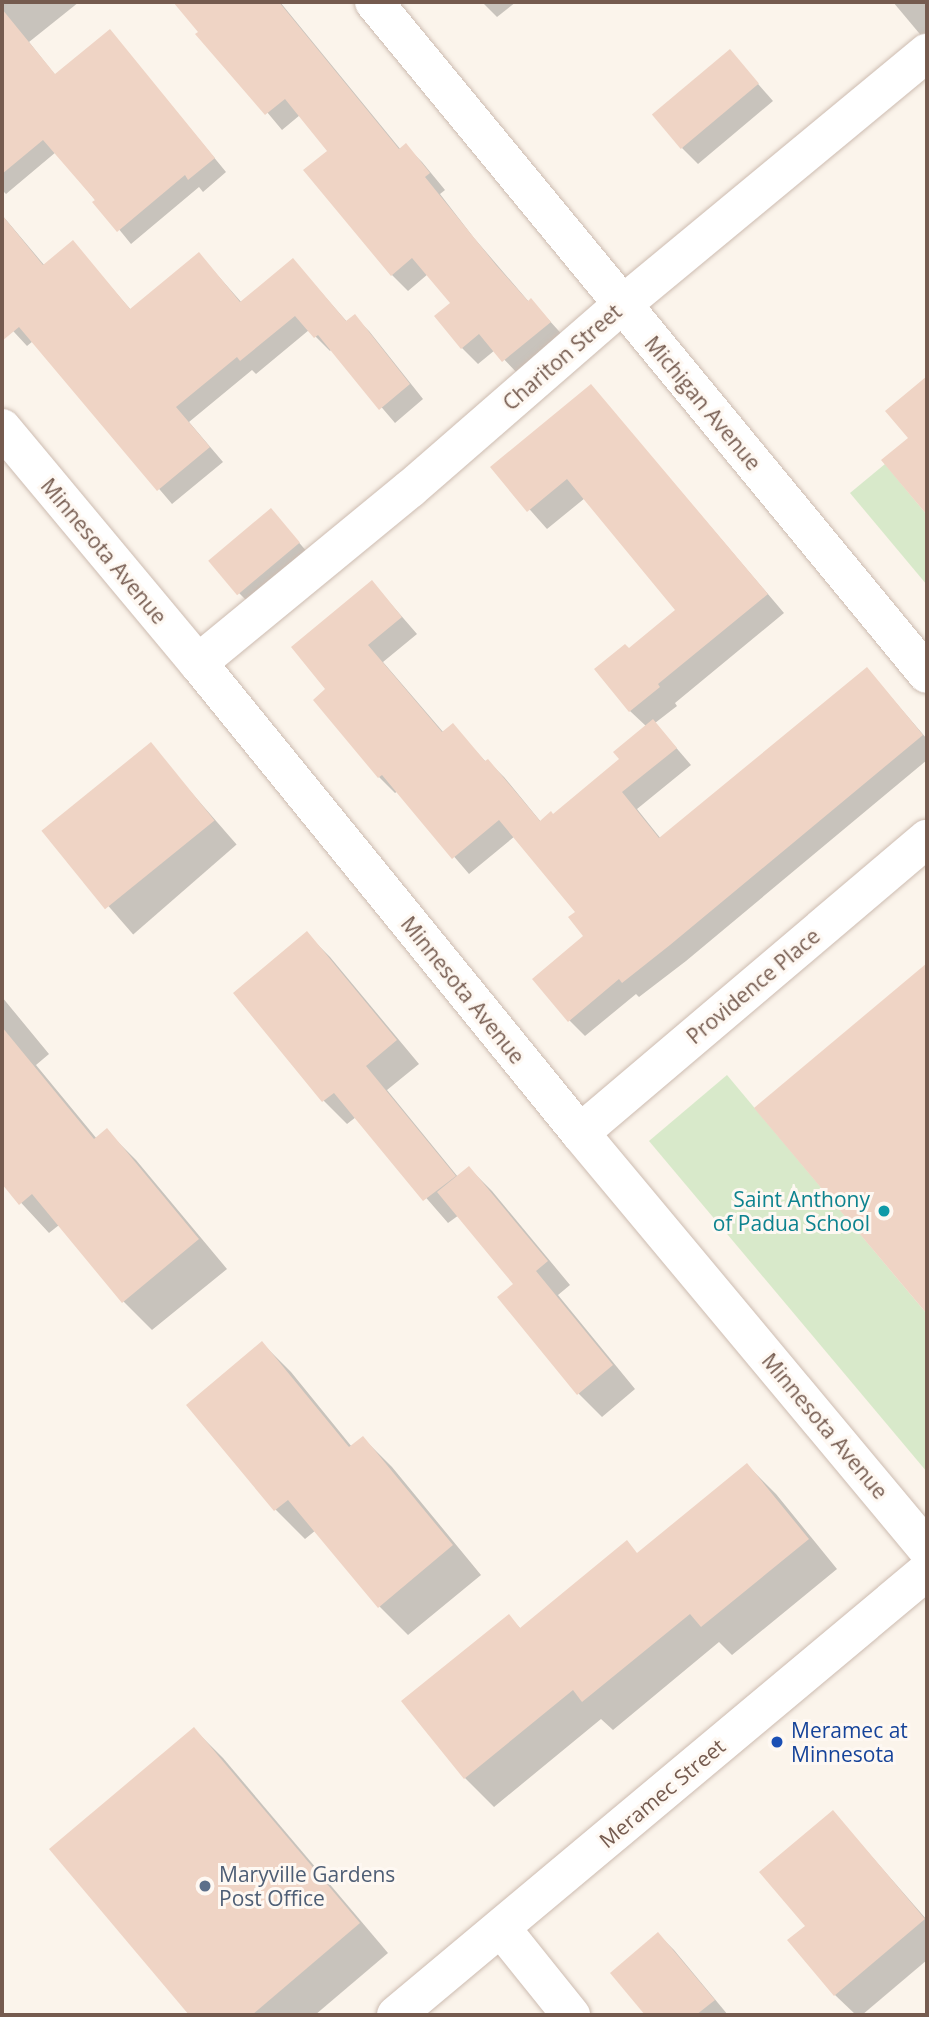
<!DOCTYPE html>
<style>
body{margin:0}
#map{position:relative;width:929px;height:2017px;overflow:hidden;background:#fbf4eb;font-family:"Open Sans",sans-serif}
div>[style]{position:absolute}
.green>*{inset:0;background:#d8e9ca}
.shadow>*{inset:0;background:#0003;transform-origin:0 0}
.building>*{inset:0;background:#efd4c5;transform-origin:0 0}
.roads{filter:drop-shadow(0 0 2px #cdbcb1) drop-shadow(0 0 2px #cdbcb1)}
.minor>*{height:38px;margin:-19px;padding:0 19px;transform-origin:19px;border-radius:19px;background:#fff}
.dots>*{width:19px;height:19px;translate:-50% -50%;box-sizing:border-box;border:4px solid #fef8f2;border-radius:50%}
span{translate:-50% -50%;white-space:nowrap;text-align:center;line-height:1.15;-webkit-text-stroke:6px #fef8f2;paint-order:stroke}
.street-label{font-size:21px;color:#755b4f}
.culture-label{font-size:21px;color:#0d838f}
.right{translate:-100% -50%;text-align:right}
.transit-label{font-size:21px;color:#164399}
.left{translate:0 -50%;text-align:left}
.service-label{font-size:21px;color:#4e5e75}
.frame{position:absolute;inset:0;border:4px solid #755b4f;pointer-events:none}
</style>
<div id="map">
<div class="green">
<div style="clip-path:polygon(885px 464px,927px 515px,927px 585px,850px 493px)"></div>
<div style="clip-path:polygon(727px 1075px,927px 1314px,927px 1472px,649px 1141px)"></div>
</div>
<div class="shadow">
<div style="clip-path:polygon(2px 2px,79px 2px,29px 42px,56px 76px,110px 31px,226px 172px,203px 192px,199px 187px,131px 244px,56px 152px,6px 194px,2px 190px)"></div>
<div style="clip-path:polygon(175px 2px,280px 2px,401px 150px,406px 146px,422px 162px,445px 190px,440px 194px,474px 238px,529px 302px,531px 300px,566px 339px,520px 376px,495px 350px,478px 364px,462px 348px,452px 303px,428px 274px,408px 291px,392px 275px,329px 151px,300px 115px,282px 130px)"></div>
<div style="clip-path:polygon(482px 2px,516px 2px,497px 17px)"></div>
<div style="clip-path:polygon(893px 2px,927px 2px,927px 42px,919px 33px)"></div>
<div style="clip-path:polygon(730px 52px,773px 101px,698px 164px,682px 148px)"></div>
<div style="clip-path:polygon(2px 215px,45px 266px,73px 243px,131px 310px,199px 254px,242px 303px,293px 260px,348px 323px,355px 317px,369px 331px,423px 399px,395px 423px,332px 349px,330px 351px,309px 330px,256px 374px,252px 370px,189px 422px,223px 462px,172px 504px,33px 341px,27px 346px,2px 319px)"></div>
<div style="clip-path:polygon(927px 378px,927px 512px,884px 460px,910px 438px,888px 411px)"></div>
<div style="clip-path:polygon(591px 386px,784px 613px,675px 703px,677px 706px,655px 723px,691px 765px,637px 809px,661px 839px,867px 669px,927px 739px,927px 760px,686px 961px,639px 997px,636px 994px,585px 1036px,569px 1020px,586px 936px,577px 912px,515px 836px,469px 874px,398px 791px,395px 793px,379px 777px,328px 689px,372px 582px,417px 634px,383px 662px,444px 733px,453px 726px,486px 762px,488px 761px,504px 777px,541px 822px,553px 816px,621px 759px,647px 727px,630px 711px,629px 650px,678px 610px,585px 498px,547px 529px,492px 467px)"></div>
<div style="clip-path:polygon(271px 510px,314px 560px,255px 609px,239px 593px)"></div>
<div style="left:150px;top:745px;width:132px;height:137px;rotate:49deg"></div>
<div style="clip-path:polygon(307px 934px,330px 957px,419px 1064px,387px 1090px,458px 1177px,469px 1168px,492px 1191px,570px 1285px,558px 1295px,635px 1389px,602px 1417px,579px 1394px,515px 1284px,459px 1215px,448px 1223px,356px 1117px,347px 1124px,324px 1101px)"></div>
<div style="clip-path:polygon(927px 965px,927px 1311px,757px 1108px)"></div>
<div style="clip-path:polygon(2px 997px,49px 1054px,36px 1065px,97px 1139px,107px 1131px,136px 1160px,227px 1269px,152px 1330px,123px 1301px,59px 1225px,49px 1233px,2px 1182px)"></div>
<div style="clip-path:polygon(262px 1343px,291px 1372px,352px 1447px,363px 1438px,392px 1467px,481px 1575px,408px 1635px,379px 1606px,316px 1530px,305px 1539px,276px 1510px,188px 1405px)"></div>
<div style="clip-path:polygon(747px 1465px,776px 1494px,837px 1569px,732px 1655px,719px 1642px,613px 1730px,601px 1719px,494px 1807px,465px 1778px,403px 1702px,508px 1616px,521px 1629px,638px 1554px)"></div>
<div style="clip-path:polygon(194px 1729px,223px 1758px,388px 1953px,315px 2015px,192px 2015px,52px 1850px)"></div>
<div style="clip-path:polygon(833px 1812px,927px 1920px,927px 1960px,862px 2015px,856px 2015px,835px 1995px,808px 1926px)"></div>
<div style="clip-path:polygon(658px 1934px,674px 1950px,728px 2015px,648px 2015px,612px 1973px)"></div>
</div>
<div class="building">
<div style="clip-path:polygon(173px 2px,279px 2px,399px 149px,406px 143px,430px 173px,425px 177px,496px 265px,528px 301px,531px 298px,551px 322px,502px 362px,479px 334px,461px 349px,434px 316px,450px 303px,412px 258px,391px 276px,303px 170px,327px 151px,285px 99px,265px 115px,195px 34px,198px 32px)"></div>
<div style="clip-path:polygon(2px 9px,55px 74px,110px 29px,215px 158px,188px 180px,185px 175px,117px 232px,92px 202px,95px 200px,43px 140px,2px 174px)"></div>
<div style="left:730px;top:49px;width:45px;height:102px;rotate:50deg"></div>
<div style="clip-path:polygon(2px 215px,43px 265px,73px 240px,130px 309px,199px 252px,240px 302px,293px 258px,346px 321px,355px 314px,410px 384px,379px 410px,318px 335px,314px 338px,295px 316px,240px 361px,237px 357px,176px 407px,210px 447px,157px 491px,19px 327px,2px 341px)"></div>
<div style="clip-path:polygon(927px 376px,927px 515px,881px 460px,908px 438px,885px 411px)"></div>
<div style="clip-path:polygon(591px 384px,768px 594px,658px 684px,660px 687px,629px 712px,594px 669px,625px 644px,629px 648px,675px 610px,567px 479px,527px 512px,490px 467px)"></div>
<div style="left:271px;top:508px;width:45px;height:82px;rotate:50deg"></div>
<div style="clip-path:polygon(372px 580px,402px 617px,368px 645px,442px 732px,453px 723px,485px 761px,488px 759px,540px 821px,551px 811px,553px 814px,619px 759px,613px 752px,653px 719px,677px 748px,622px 792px,659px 838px,867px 667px,923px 735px,670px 945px,622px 983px,619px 979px,568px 1022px,532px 979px,583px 936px,568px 917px,575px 912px,499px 820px,452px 859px,382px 775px,378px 778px,313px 700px,325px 689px,291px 647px)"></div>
<div style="left:151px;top:742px;width:101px;height:141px;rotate:51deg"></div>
<div style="clip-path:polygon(307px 931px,397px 1040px,366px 1066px,456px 1176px,423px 1201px,334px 1093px,322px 1102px,233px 993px)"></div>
<div style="clip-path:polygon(927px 963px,927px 1314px,754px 1108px)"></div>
<div style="clip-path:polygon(2px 1027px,94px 1139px,107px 1128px,199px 1239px,122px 1303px,32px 1194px,19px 1205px,2px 1184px)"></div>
<div style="clip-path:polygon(469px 1166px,548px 1261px,536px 1271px,613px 1365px,577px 1395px,497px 1297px,513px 1284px,437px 1192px)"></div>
<div style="clip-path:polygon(262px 1341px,349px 1447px,363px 1436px,453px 1545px,378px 1608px,288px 1500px,274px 1511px,186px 1405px)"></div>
<div style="clip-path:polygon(747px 1463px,809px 1539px,701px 1627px,690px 1614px,582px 1702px,573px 1690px,464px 1779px,401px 1701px,509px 1614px,520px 1628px,627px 1540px,637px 1553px)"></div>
<div style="clip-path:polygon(194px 1727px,360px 1923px,252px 2015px,189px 2015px,49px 1849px)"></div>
<div style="clip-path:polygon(833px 1810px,925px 1919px,834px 1996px,787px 1940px,805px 1926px,759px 1872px)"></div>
<div style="clip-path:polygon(658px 1932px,715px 2000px,696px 2015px,645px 2015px,610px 1973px)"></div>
</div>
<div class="roads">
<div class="minor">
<div style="left:374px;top:2px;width:870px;rotate:50.55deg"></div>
<div style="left:2px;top:428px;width:306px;rotate:50.2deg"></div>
<div style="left:198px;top:663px;width:606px;rotate:50.9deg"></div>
<div style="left:580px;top:1133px;width:542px;rotate:50.17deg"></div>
<div style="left:198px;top:663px;width:274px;rotate:-39.4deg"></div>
<div style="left:410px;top:489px;width:281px;rotate:-41deg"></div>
<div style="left:622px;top:305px;width:396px;rotate:-39.6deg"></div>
<div style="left:580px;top:1133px;width:455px;rotate:-40.3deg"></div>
<div style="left:501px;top:1928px;width:112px;rotate:51.2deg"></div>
<div style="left:396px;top:2015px;width:692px;rotate:-39.9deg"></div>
</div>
</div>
<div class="dots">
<div style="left:884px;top:1211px;background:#0f9aa8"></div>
<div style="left:777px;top:1742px;background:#1a4fb4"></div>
<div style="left:205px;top:1886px;background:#5c6f8a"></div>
</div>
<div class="street-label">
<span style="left:562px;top:357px;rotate:-41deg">Chariton Street</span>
<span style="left:703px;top:403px;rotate:50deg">Michigan Avenue</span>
<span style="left:104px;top:551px;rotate:50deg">Minnesota Avenue</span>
<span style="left:753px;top:986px;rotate:-40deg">Providence Place</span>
<span style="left:463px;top:990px;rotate:51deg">Minnesota Avenue</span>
<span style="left:825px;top:1426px;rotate:50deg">Minnesota Avenue</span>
<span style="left:662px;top:1793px;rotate:-40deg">Meramec Street</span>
</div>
<div class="culture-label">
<span class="right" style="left:870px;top:1211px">Saint Anthony<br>of Padua School</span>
</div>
<div class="transit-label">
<span class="left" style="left:791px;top:1742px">Meramec at<br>Minnesota</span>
</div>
<div class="service-label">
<span class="left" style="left:219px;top:1886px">Maryville Gardens<br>Post Office</span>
</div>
<div class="frame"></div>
</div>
